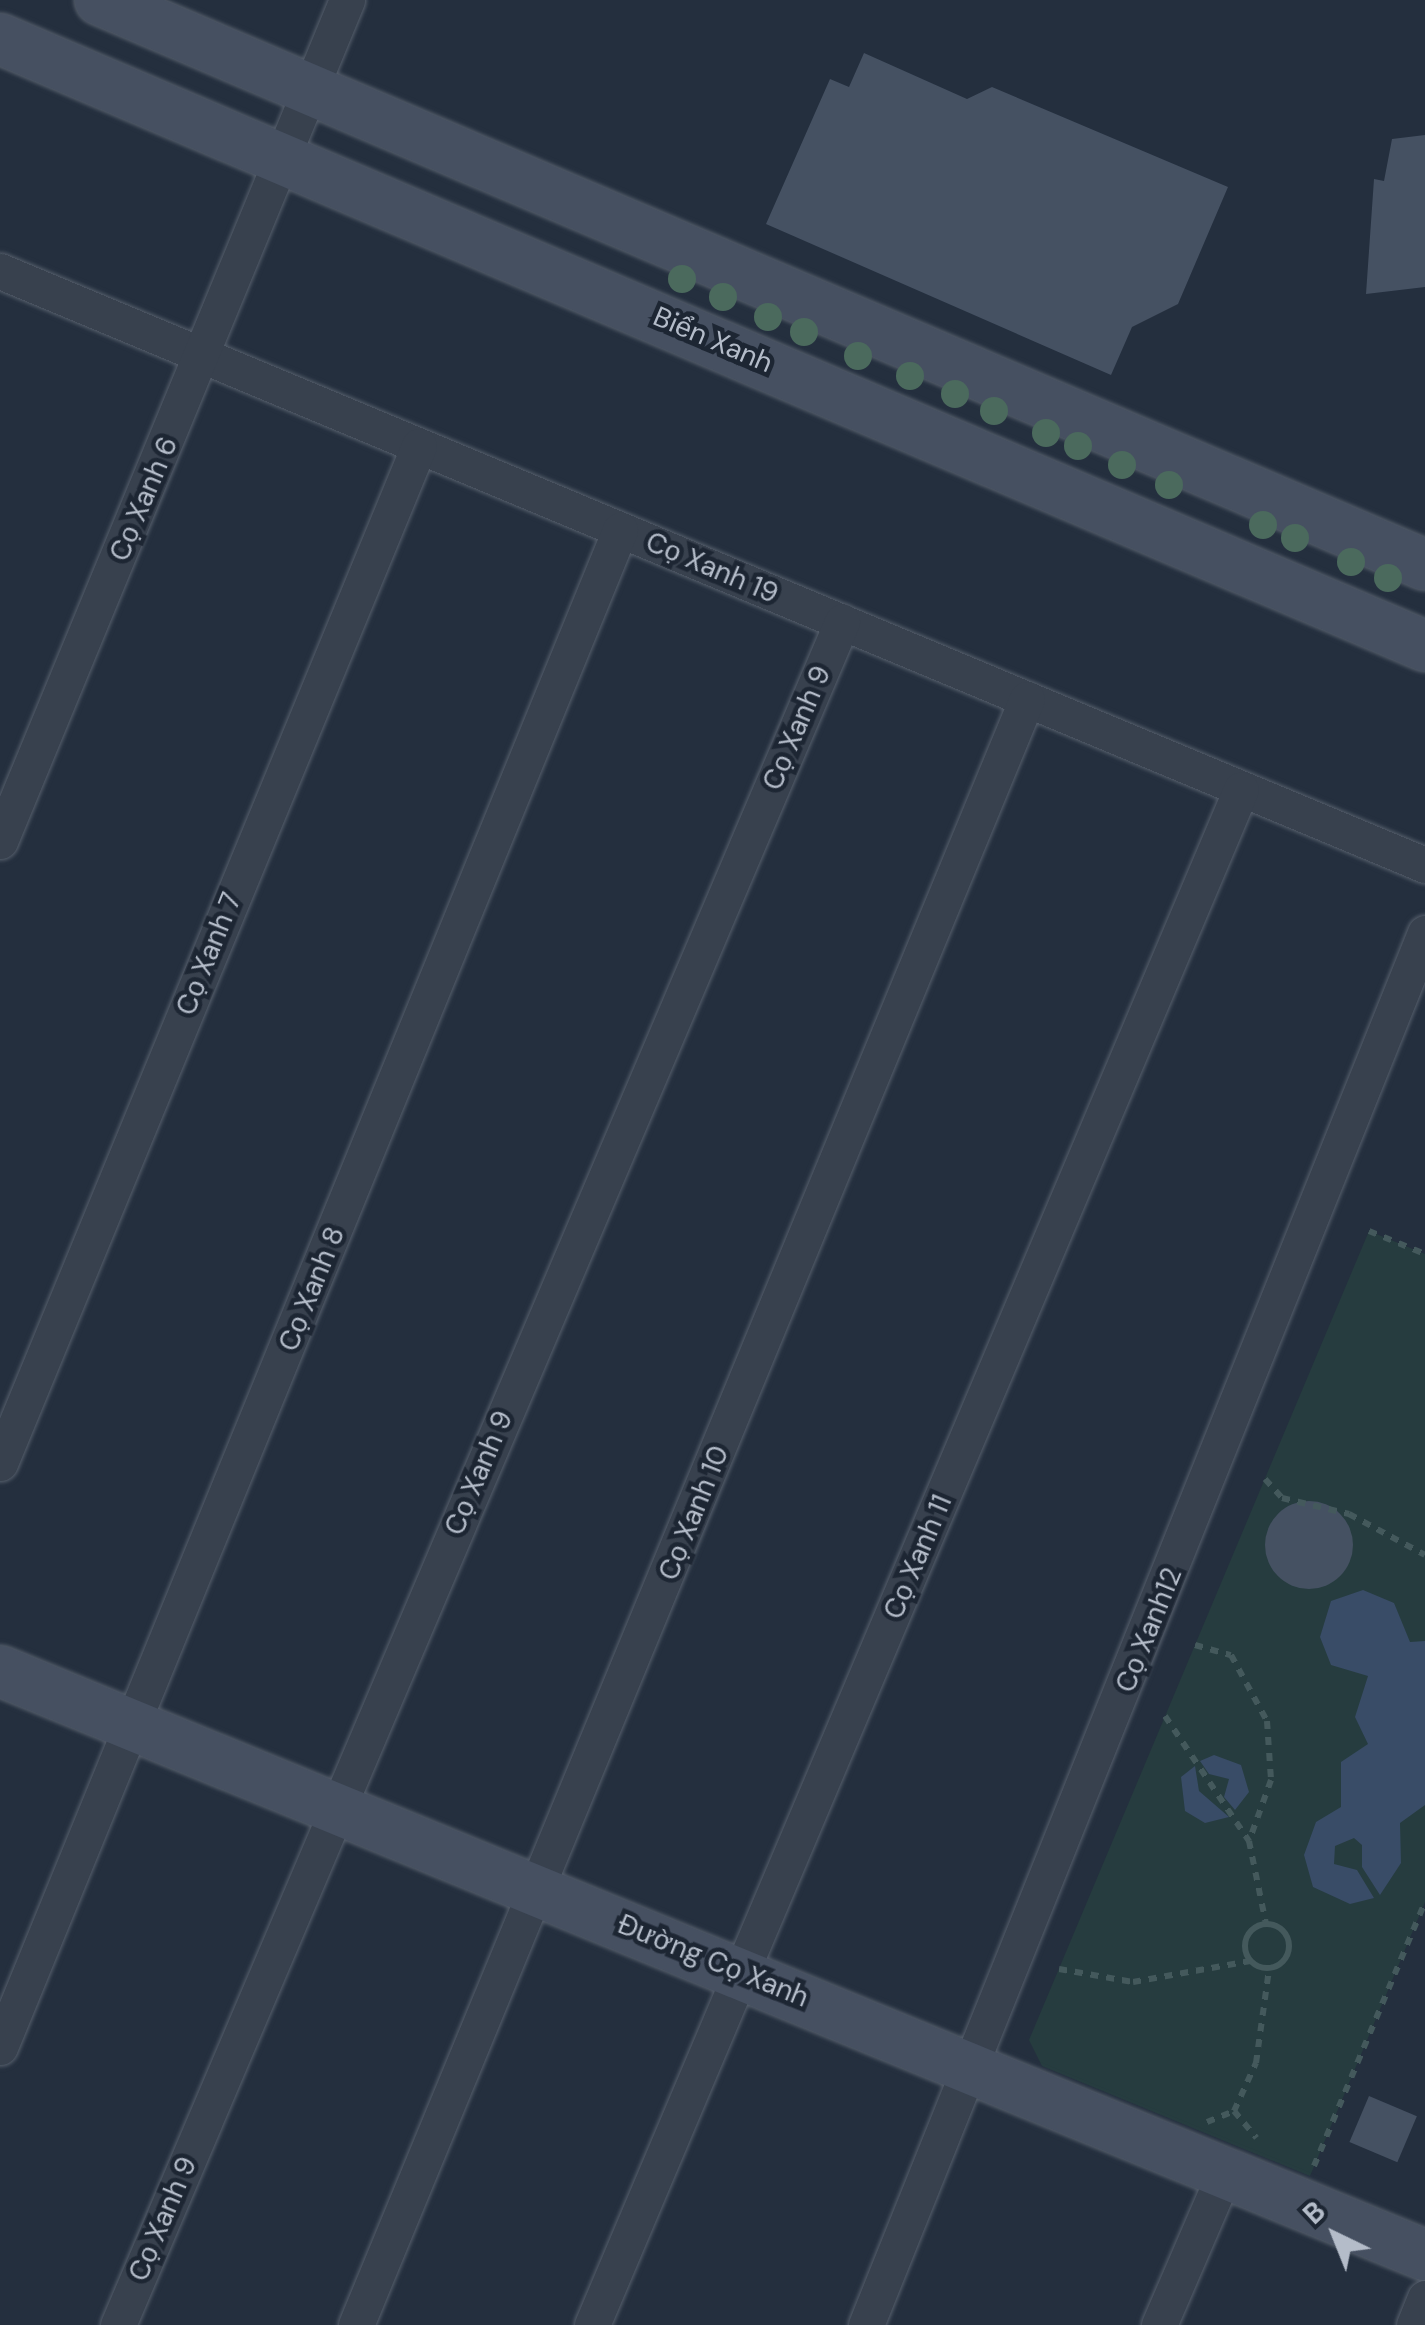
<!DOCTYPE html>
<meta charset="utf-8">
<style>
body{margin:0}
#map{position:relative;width:1425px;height:2325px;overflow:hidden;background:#242f3e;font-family:"DM Sans",sans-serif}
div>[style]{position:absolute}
.green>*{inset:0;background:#263c3f}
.water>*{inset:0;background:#394c67}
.building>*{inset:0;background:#455162;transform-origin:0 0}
.round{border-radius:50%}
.path>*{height:6px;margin-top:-3px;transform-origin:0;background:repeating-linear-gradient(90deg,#44595c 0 8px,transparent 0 16px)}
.path>.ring{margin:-3px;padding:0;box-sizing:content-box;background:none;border:6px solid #44595c;border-radius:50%}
.roads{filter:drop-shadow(0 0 2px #565f6c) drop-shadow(0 0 2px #565f6c)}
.street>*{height:35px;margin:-17.5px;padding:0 17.5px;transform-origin:17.5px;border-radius:17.5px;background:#38414e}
.secondary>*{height:50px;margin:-25px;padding:0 25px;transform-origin:25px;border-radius:25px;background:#465061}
.trees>*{width:28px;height:28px;margin:-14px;border-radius:50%;background:#4b6a5d}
span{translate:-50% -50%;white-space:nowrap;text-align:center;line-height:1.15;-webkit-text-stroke:9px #1d2633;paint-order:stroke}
.street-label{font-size:28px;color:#b4bcc9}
.north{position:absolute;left:1285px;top:2185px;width:100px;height:100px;-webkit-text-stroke:8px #1d2633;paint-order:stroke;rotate:317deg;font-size:28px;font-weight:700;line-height:40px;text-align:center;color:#b4bcc9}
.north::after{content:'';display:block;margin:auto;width:35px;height:45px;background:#b4bcc9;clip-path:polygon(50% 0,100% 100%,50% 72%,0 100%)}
</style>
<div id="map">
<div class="green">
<div style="clip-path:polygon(1369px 1231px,1425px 1254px,1425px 1902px,1310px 2176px,1042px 2066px,1029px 2040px)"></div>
</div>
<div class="water">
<div style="clip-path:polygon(1363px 1590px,1394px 1603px,1410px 1642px,1425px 1641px,1425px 1805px,1400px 1823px,1401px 1863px,1380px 1895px,1362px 1867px,1362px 1845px,1354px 1838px,1335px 1846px,1334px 1864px,1357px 1870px,1374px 1898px,1350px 1904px,1313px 1887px,1304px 1855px,1316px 1822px,1341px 1807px,1341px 1762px,1368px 1744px,1355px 1717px,1368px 1676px,1331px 1665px,1320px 1637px,1331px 1601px)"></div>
<div style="clip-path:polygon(1214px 1755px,1241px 1765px,1249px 1792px,1235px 1810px,1224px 1797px,1229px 1779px,1209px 1774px,1200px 1761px)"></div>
<div style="clip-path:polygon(1195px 1766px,1199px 1791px,1229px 1817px,1205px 1823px,1185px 1811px,1181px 1777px)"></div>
</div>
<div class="building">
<div style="clip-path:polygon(864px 53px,967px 99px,992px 87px,1228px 187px,1178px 304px,1132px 327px,1111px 375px,766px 224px,830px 79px,849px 87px)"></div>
<div style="clip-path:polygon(1425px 135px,1425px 287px,1366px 294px,1374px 179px,1384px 181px,1392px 139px)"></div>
<div class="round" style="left:1265px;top:1501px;width:88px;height:88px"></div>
<div style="left:1369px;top:2096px;width:52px;height:50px;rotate:23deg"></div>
</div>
<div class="path">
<div style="left:1369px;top:1231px;width:61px;rotate:22.3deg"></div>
<div style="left:1265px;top:1479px;width:25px;rotate:48deg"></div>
<div style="left:1282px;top:1498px;width:69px;rotate:13.4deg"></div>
<div style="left:1349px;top:1514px;width:86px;rotate:28.3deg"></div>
<div style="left:1195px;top:1645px;width:37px;rotate:16deg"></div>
<div style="left:1231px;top:1655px;width:75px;rotate:61.4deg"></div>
<div style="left:1267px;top:1721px;width:59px;rotate:86.1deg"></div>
<div style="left:1271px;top:1780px;width:65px;rotate:109.8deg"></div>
<div style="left:1165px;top:1716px;width:151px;rotate:56.1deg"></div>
<div style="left:1249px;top:1841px;width:85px;rotate:78.4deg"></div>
<div class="ring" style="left:1245px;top:1924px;width:38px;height:38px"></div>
<div style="left:1059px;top:1969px;width:75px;rotate:10deg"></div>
<div style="left:1133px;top:1982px;width:119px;rotate:-10.2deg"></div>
<div style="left:1234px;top:2111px;width:35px;rotate:50deg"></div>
<div style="left:1207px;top:2122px;width:29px;rotate:-22deg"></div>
<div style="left:1234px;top:2111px;width:53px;rotate:-65.4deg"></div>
<div style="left:1256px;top:2063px;width:95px;rotate:-82.1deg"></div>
<div style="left:1314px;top:2166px;width:286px;rotate:-67.2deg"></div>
</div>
<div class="roads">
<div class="street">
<div style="left:0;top:271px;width:1544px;rotate:22.63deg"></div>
<div style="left:0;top:841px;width:910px;rotate:-67.58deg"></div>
<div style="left:0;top:1463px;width:1100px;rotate:-67.61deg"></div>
<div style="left:0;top:2047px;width:1639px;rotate:-67.77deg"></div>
<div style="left:118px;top:2325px;width:1851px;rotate:-66.97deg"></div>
<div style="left:356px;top:2325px;width:1759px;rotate:-67.58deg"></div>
<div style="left:592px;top:2325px;width:1667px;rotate:-67.09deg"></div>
<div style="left:866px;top:2325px;width:1500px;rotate:-68.12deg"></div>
<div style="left:1159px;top:2325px;width:167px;rotate:-66.7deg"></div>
<div style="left:1414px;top:2325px;width:29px;rotate:-68deg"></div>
</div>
<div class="secondary">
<div style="left:100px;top:0;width:1440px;rotate:23.09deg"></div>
<div style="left:0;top:39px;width:1549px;rotate:23.07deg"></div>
<div style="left:0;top:1671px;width:1540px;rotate:22.29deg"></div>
</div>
</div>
<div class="trees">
<div style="left:682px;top:279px"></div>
<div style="left:723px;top:297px"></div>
<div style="left:768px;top:317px"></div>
<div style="left:804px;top:332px"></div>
<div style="left:858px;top:356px"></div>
<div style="left:910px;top:376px"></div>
<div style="left:955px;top:394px"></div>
<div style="left:994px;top:411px"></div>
<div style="left:1046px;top:433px"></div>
<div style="left:1078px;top:446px"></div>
<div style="left:1122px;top:465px"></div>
<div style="left:1169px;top:485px"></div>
<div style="left:1263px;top:525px"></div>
<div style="left:1295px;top:538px"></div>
<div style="left:1351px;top:562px"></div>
<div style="left:1388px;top:578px"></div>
</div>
<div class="street-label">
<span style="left:713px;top:340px;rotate:23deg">Biển Xanh</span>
<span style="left:144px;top:499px;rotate:-67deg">Cọ Xanh 6</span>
<span style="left:712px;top:568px;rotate:23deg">Cọ Xanh 19</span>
<span style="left:797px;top:728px;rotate:-67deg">Cọ Xanh 9</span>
<span style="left:209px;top:954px;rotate:-68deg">Cọ Xanh 7</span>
<span style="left:312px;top:1289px;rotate:-68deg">Cọ Xanh 8</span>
<span style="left:479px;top:1473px;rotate:-67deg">Cọ Xanh 9</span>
<span style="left:694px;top:1513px;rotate:-68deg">Cọ Xanh 10</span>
<span style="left:918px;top:1557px;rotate:-67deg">Cọ Xanh 11</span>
<span style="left:1149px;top:1630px;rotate:-68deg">Cọ Xanh12</span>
<span style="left:713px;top:1961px;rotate:22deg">Đường Cọ Xanh</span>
<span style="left:163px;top:2219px;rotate:-67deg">Cọ Xanh 9</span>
</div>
<div class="north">B</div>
</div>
